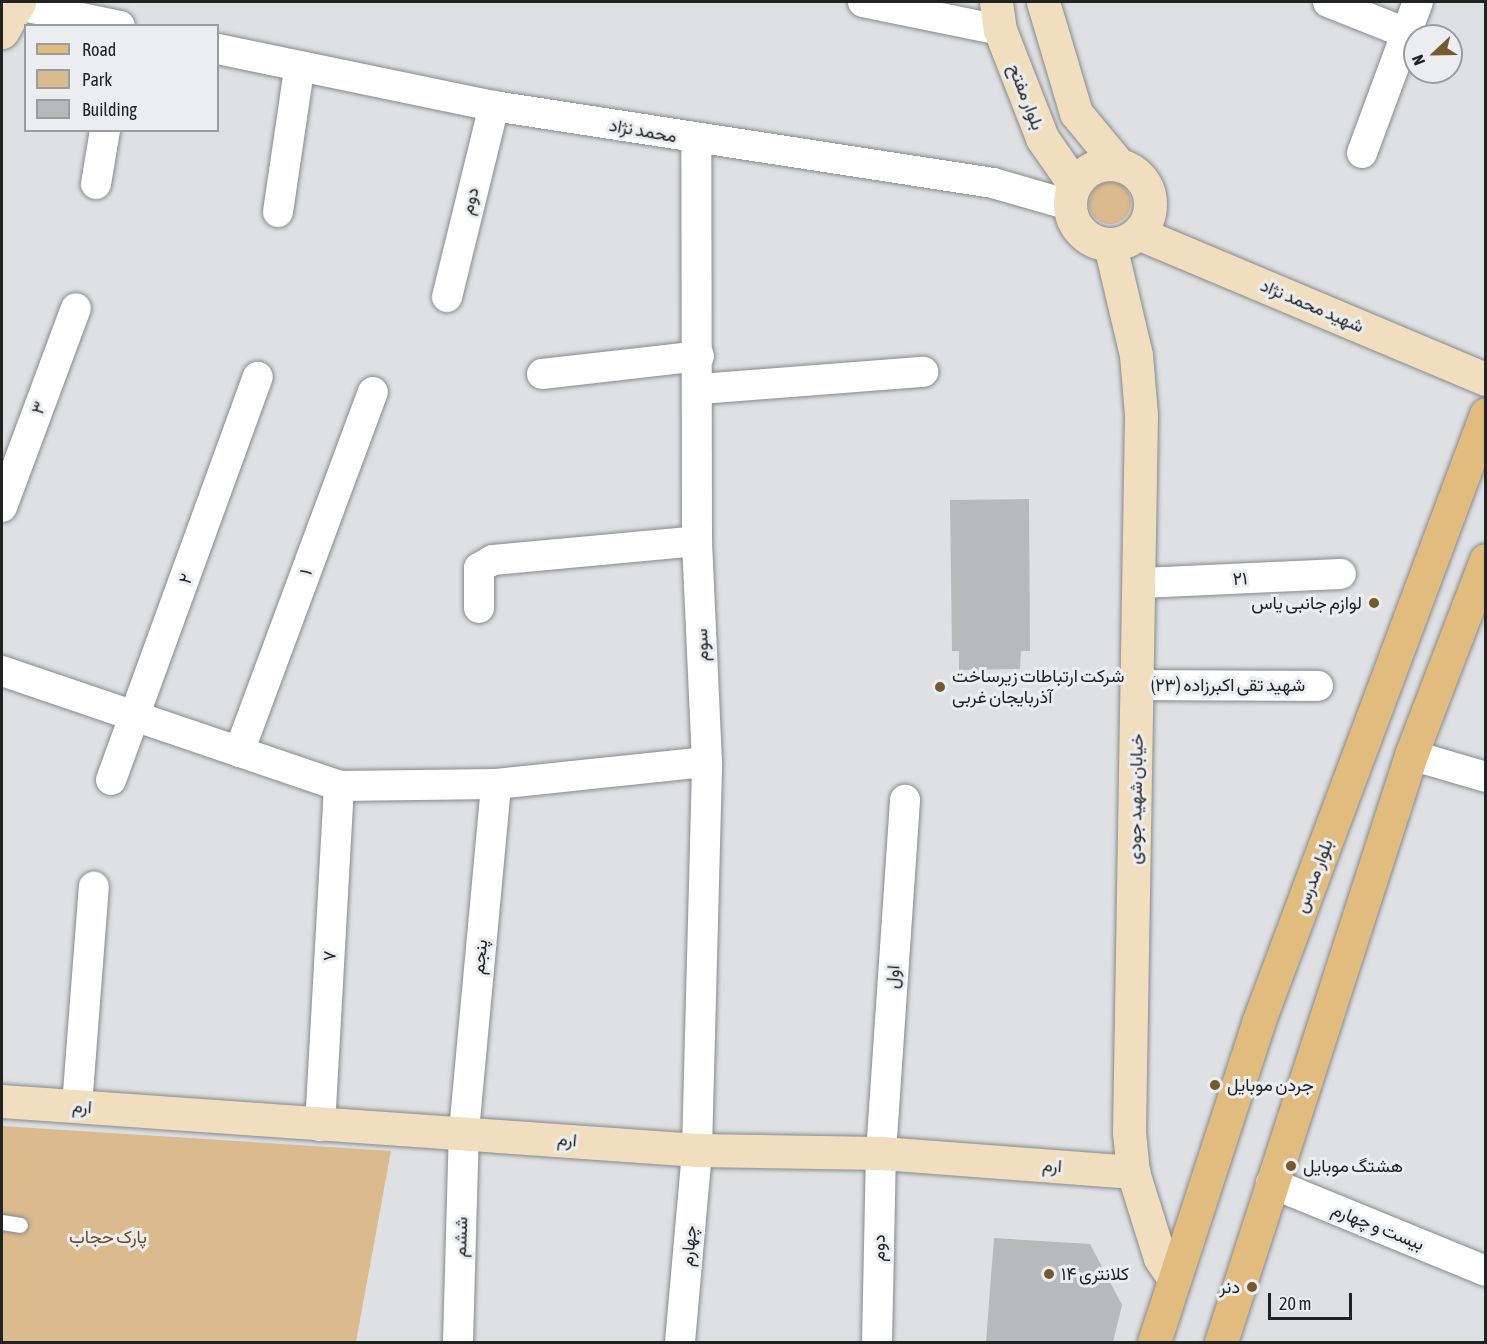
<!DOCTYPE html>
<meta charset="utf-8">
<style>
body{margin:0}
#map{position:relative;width:1487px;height:1344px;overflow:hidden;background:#dee0e3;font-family:"Asap Condensed",Vazirmatn,sans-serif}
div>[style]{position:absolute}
.green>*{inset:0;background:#dbba8d}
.round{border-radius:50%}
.building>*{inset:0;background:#b7b9bb}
.roads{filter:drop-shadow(0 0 2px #87898b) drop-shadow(0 0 2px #87898b)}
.lane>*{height:15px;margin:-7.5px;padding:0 7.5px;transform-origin:7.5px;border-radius:7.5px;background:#fff}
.street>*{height:30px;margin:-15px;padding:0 15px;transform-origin:15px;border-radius:15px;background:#fff}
.secondary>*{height:33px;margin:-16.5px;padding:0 16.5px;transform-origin:16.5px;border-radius:16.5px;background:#f0debf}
.secondary>.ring{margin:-16.5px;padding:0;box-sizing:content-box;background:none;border:33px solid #f0debf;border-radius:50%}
.primary>*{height:33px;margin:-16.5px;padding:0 16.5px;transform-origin:16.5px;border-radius:16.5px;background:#e2bc7f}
.dots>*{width:16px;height:16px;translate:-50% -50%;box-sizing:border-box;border:3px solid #ebedf0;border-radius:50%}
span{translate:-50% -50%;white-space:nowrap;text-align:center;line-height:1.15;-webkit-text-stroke:6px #ebedf0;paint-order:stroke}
.street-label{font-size:18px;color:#212222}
.poi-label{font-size:18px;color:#212222}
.right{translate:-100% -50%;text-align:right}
.left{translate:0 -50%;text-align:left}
.park-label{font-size:18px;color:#694c1f}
.frame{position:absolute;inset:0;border:3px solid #212222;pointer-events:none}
.legend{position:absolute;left:24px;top:24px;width:195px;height:108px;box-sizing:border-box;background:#ebedf0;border:2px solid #9a9c9e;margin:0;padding:8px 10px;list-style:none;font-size:18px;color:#212222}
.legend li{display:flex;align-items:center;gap:12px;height:30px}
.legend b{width:30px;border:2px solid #9a9c9e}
.north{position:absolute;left:1403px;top:24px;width:60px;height:60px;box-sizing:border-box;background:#ebedf0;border:2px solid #9a9c9e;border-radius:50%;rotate:248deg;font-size:16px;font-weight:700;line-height:24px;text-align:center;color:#212222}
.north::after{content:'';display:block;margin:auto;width:21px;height:27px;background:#77592d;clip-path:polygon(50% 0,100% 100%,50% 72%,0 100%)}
.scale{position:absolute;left:1268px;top:1293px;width:84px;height:27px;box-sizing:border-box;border:3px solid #212222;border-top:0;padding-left:8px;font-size:18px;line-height:21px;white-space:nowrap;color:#212222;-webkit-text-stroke:4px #ebedf0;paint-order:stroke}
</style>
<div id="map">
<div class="green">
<div class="round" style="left:1089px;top:182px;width:42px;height:42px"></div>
<div style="clip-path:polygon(2px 1126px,391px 1151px,356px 1342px,2px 1342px)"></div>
</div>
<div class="building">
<div style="clip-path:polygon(1029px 499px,1030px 651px,1021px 651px,1020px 669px,959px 670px,959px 651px,952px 651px,950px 500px)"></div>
<div style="clip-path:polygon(994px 1238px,1090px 1244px,1122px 1305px,1113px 1342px,986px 1342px)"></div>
</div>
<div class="roads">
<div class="lane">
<div style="left:2px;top:1222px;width:18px;rotate:9deg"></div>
</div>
<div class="street">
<div style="left:863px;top:2px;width:140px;rotate:11.6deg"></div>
<div style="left:1328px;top:2px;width:84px;rotate:21.7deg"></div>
<div style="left:18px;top:5px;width:104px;rotate:11.6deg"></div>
<div style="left:218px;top:49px;width:282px;rotate:11.7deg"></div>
<div style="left:494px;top:106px;width:505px;rotate:8.77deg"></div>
<div style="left:993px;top:183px;width:79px;rotate:16.1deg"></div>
<div style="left:1362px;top:153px;width:161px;rotate:-69.7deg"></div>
<div style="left:96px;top:184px;width:55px;rotate:-80.5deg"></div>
<div style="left:278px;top:212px;width:144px;rotate:-81.6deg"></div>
<div style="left:447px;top:297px;width:197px;rotate:-76.2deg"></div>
<div style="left:542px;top:374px;width:158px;rotate:-6.5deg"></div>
<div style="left:700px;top:389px;width:224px;rotate:-4.4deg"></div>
<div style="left:2px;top:507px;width:212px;rotate:-69.6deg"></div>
<div style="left:1140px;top:583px;width:201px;rotate:-2.6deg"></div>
<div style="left:479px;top:608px;width:40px;rotate:-90deg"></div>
<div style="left:479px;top:568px;width:16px;rotate:-30deg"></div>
<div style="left:493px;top:560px;width:205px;rotate:-5.3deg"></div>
<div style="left:2px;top:671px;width:356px;rotate:18.8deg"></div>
<div style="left:339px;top:786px;width:157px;rotate:-0.7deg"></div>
<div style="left:496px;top:784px;width:212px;rotate:-6deg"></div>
<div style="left:1138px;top:685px;width:180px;rotate:0.3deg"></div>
<div style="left:239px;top:752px;width:384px;rotate:-69.6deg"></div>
<div style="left:1411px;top:755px;width:78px;rotate:16.3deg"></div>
<div style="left:111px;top:780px;width:429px;rotate:-70deg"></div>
<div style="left:77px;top:1106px;width:220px;rotate:-85.6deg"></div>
<div style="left:320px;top:1126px;width:341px;rotate:-86.8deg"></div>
<div style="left:1271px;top:1183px;width:232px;rotate:22.3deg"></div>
<div style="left:458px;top:1342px;width:211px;rotate:-88.4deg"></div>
<div style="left:464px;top:1131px;width:348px;rotate:-84.7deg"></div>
<div style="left:680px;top:1342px;width:193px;rotate:-84.9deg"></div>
<div style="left:697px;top:1150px;width:388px;rotate:-88.5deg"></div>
<div style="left:707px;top:762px;width:221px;rotate:-92.6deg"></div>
<div style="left:697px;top:541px;width:401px;rotate:-90.1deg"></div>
<div style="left:877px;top:1342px;width:189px;rotate:-88.8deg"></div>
<div style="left:881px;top:1153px;width:354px;rotate:-86.1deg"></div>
</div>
<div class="secondary">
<div style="left:996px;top:2px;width:28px;rotate:82deg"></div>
<div style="left:1000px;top:30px;width:116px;rotate:68.7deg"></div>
<div style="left:1042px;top:138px;width:56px;rotate:55.2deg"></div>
<div style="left:1043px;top:2px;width:116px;rotate:73.4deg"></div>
<div style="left:1076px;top:113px;width:67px;rotate:50.4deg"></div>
<div style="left:2px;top:32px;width:34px;rotate:-60deg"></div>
<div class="ring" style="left:1070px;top:164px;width:47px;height:47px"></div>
<div style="left:1138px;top:233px;width:377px;rotate:22.8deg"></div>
<div style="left:1110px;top:245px;width:113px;rotate:76.7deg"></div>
<div style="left:1136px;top:355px;width:60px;rotate:85.2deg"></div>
<div style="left:1141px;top:415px;width:717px;rotate:90.96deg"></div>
<div style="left:1129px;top:1132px;width:40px;rotate:84.3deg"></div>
<div style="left:1133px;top:1172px;width:90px;rotate:72.6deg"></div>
<div style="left:1160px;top:1258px;width:23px;rotate:56deg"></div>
<div style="left:2px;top:1101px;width:697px;rotate:4.03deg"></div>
<div style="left:697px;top:1150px;width:184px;rotate:0.9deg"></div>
<div style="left:881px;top:1153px;width:253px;rotate:4.3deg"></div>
</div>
<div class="primary">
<div style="left:1154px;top:1342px;width:336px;rotate:-71.9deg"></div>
<div style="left:1258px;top:1023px;width:650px;rotate:-69.47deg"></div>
<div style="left:1221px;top:1342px;width:617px;rotate:-72.06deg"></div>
<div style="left:1411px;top:755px;width:209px;rotate:-69deg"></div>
</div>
</div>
<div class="dots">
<div style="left:1374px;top:603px;background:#77592d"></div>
<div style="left:940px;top:687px;background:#77592d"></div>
<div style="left:1215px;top:1085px;background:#77592d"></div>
<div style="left:1291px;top:1166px;background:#77592d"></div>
<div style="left:1049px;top:1274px;background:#77592d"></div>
<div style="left:1252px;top:1287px;background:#77592d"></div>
</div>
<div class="street-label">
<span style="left:1026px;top:97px;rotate:69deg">بلوار مفتح</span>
<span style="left:643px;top:131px;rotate:10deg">محمد نژاد</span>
<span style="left:470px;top:201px;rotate:-76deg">دوم</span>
<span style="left:1312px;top:306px;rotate:23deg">شهید محمد نژاد</span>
<span style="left:39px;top:408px;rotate:-69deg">۳</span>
<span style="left:306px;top:572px;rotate:-70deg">۱</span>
<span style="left:186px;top:579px;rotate:-70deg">۲</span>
<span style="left:1240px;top:579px;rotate:-3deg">۲۱</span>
<span style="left:702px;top:645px;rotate:-92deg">سوم</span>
<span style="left:1228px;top:685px">شهید تقی اکبرزاده (۲۳)</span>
<span style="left:1136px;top:799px;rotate:-89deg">خیابان شهید جودی</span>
<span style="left:1314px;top:876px;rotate:-69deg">بلوار مدرس</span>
<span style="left:330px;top:956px;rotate:-87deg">۷</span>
<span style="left:480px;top:957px;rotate:-85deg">پنجم</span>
<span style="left:893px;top:977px;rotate:-86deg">اول</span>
<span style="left:82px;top:1107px;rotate:4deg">ارم</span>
<span style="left:567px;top:1140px;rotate:5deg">ارم</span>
<span style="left:1052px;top:1166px;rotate:4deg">ارم</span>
<span style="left:1378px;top:1227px;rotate:22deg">بیست و چهارم</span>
<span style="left:461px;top:1237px;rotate:-88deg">ششم</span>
<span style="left:689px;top:1246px;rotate:-85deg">چهارم</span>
<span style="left:879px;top:1248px;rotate:-89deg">دوم</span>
</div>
<div class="poi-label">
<span class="right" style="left:1362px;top:603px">لوازم جانبی یاس</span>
<span class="left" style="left:952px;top:687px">شرکت ارتباطات زیرساخت<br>آذربایجان غربی</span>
<span class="left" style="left:1227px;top:1085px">جردن موبایل</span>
<span class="left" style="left:1303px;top:1166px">هشتگ موبایل</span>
<span class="left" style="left:1061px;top:1274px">کلانتری ۱۴</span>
<span class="right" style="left:1240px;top:1287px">دنر</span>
</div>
<div class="park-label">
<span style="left:108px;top:1237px">پارک حجاب</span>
</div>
<div class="frame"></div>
<ul class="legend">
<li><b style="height:8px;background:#e2bc7f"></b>Road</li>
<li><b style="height:16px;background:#dbba8d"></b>Park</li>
<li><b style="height:16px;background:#b7b9bb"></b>Building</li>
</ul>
<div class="north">N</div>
<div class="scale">20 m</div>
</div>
